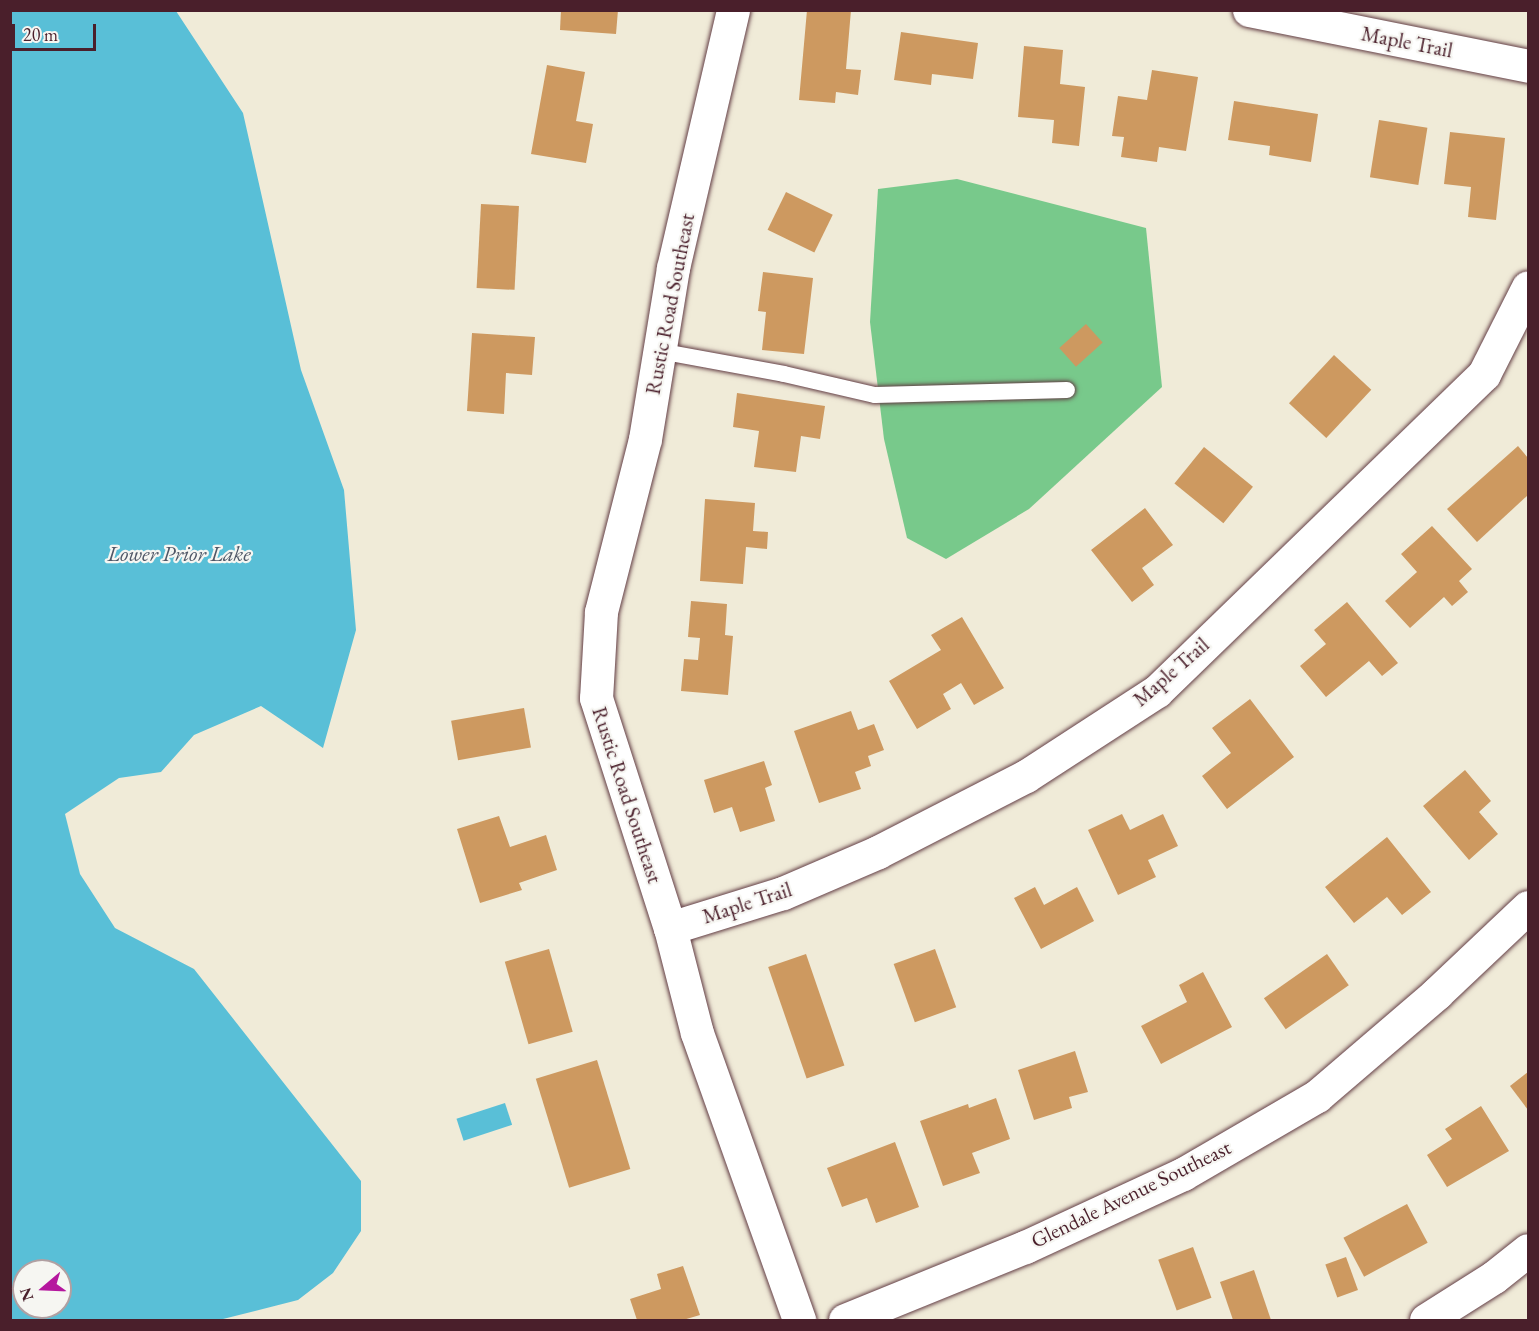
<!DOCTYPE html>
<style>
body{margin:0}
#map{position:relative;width:1539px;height:1331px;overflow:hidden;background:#f0ebd8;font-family:"EB Garamond",serif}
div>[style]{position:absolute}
.green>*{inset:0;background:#78c98b}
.water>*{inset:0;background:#59bfd7;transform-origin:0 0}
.building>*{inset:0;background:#cd9960;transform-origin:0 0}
.roads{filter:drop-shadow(0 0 2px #633e45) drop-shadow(0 0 2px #633e45)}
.service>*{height:16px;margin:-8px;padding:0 8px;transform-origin:8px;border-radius:8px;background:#fff}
.minor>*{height:33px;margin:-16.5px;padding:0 16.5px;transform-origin:16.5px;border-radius:16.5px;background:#fff}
span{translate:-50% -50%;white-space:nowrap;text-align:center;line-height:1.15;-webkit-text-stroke:4.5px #f6f6f2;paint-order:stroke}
.street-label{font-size:21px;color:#4a1f2b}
.water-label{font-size:22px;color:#4f5767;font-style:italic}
.frame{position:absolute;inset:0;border:12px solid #4a1f2b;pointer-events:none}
.north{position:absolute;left:12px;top:1259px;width:60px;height:60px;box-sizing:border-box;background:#f6f6f2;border:2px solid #b1a0a2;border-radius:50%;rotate:251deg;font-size:16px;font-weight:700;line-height:24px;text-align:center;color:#4a1f2b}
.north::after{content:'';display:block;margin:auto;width:21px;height:27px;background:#b5179e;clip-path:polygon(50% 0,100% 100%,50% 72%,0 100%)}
.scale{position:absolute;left:12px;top:24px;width:84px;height:27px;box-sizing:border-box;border:3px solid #4a1f2b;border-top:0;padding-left:8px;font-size:18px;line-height:21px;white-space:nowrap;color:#4a1f2b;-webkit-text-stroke:4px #f6f6f2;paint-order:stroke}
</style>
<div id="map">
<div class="green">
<div style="clip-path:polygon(957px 179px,1146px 228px,1162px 387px,1029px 509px,946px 559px,907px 538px,884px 439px,870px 322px,878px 189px)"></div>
</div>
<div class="water">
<div style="clip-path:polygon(evenodd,10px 11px,176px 11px,243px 113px,301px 370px,344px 490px,356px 630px,323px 748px,261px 706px,194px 735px,161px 772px,119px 778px,65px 814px,80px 874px,115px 928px,194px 969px,361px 1181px,361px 1231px,333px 1273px,298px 1300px,219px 1320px,11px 1320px,10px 11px,24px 1271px,60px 1271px,60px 1307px,24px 1307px,24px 1271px)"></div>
<div style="left:505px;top:1103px;width:23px;height:51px;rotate:72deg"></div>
</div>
<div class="building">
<div style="clip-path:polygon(561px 10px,618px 10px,616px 34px,560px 30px)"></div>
<div style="clip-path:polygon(807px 10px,851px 10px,846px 69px,861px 70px,858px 95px,836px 92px,835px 103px,799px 100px)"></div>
<div style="clip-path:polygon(901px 32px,978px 43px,973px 79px,932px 74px,931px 85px,894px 80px)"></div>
<div style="clip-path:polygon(1024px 46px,1063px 50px,1060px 84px,1085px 87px,1079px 146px,1052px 143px,1054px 120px,1018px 117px)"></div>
<div style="clip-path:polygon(547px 65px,585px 72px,576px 121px,593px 124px,586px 163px,531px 154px)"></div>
<div style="clip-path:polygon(1152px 70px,1198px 77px,1186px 151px,1159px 147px,1157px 162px,1121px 157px,1124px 137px,1112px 136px,1118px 96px,1147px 100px)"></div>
<div style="clip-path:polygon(1234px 101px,1318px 114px,1311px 162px,1269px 155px,1270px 146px,1228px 140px)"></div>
<div style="left:1379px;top:120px;width:49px;height:58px;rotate:9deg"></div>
<div style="clip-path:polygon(1450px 132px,1505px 138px,1496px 220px,1468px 217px,1471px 187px,1444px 184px)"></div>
<div style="left:786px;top:192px;width:52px;height:42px;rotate:26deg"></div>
<div style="left:481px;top:204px;width:38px;height:84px;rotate:3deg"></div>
<div style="clip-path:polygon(763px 272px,813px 278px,804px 354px,762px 350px,766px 312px,758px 311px)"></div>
<div style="left:1086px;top:324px;width:25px;height:36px;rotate:48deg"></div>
<div style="clip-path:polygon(472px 333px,535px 337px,532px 375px,506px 373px,504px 414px,467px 411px)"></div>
<div style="left:1334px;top:355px;width:51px;height:66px;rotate:43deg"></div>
<div style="clip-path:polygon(737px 393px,825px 406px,820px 439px,801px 436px,796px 472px,754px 467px,759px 431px,733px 427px)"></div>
<div style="clip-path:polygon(1518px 446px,1528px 458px,1528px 495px,1477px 542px,1447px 509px)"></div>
<div style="left:1204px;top:447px;width:63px;height:47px;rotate:39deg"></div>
<div style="clip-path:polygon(705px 499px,755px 503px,753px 531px,768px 532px,767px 549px,746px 547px,743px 584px,700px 581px)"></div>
<div style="clip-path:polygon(1145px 508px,1173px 545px,1142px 568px,1154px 585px,1132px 602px,1091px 550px)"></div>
<div style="clip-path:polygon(1432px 526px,1472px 569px,1459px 581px,1468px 592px,1452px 606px,1444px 597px,1410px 628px,1385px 601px,1417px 572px,1401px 554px)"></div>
<div style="clip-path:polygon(691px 601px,727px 604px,725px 635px,733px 636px,728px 695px,681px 691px,684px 659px,698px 660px,700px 638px,688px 637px)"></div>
<div style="clip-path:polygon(1347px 602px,1398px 663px,1382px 676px,1369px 661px,1326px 697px,1300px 666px,1326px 644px,1314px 630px)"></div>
<div style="clip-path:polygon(962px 617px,1004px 688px,974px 705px,961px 683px,943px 694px,951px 709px,917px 729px,889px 681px,941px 650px,931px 635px)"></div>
<div style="clip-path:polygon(1250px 699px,1294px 757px,1227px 809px,1202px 776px,1231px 753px,1212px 728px)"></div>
<div style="left:524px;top:708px;width:40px;height:74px;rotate:80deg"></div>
<div style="clip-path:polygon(851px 711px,858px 730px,874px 724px,884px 750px,868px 756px,871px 766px,855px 772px,861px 789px,819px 803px,794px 731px)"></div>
<div style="clip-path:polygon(764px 761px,772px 785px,765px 788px,775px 821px,740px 832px,732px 807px,714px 813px,704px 780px)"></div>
<div style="clip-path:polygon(1465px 770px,1491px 801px,1479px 812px,1498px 834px,1469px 860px,1423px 806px)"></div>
<div style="clip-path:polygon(1122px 814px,1130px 830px,1163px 814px,1178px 846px,1148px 860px,1156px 877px,1118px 895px,1088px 830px)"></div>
<div style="clip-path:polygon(499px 816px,510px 847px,546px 835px,557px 870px,519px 883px,522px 890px,480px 903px,457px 829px)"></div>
<div style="clip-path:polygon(1387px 837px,1431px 892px,1402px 915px,1387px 897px,1354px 923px,1325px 887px)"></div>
<div style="clip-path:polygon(1035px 887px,1044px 905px,1077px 887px,1094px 921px,1041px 949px,1014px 898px)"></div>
<div style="left:549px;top:949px;width:86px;height:46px;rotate:74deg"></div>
<div style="left:935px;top:949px;width:62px;height:44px;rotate:70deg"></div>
<div style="left:806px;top:954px;width:118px;height:40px;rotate:71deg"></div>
<div style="left:1327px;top:954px;width:38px;height:77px;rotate:55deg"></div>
<div style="clip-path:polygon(1203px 972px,1232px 1027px,1161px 1064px,1141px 1026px,1187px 1002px,1179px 985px)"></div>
<div style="clip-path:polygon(1075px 1051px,1088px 1092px,1069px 1097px,1072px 1108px,1034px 1120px,1018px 1070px)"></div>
<div style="left:597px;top:1060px;width:114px;height:64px;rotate:73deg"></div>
<div style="clip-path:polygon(1528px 1072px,1528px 1110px,1510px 1086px)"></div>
<div style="clip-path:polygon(996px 1098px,1010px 1139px,972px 1153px,980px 1173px,943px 1186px,920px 1121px,968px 1104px,969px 1108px)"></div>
<div style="clip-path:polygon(1481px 1106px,1509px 1151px,1447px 1187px,1427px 1155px,1452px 1139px,1445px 1129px)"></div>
<div style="clip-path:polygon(895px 1142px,919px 1207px,876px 1223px,867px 1198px,842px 1207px,827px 1168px)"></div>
<div style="left:1407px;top:1204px;width:44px;height:72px;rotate:62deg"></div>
<div style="left:1193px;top:1247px;width:54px;height:37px;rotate:70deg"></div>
<div style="left:1346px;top:1257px;width:35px;height:22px;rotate:70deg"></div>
<div style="clip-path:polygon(683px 1266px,700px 1315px,683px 1320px,637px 1320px,630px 1299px,661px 1289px,657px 1274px)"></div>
<div style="clip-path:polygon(1254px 1270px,1271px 1320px,1233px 1320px,1220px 1282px)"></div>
</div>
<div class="roads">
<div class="service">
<div style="left:659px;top:351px;width:127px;rotate:10.4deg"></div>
<div style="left:784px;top:374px;width:93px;rotate:13deg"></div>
<div style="left:875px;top:395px;width:192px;rotate:-1.5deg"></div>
</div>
<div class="minor">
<div style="left:733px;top:10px;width:265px;rotate:103.1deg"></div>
<div style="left:673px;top:268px;width:173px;rotate:99.3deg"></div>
<div style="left:645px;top:439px;width:179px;rotate:104.3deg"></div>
<div style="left:601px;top:612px;width:86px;rotate:93.3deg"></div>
<div style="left:596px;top:698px;width:242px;rotate:72.2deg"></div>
<div style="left:670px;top:928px;width:108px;rotate:75.6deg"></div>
<div style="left:697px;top:1033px;width:305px;rotate:70.4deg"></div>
<div style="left:1249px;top:10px;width:285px;rotate:11.3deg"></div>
<div style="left:670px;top:928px;width:118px;rotate:-17.2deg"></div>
<div style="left:783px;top:893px;width:103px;rotate:-23.3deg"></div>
<div style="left:878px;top:852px;width:166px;rotate:-27.2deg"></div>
<div style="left:1026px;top:776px;width:156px;rotate:-33deg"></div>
<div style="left:1157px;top:691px;width:455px;rotate:-44.1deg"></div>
<div style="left:1484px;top:374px;width:97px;rotate:-63.2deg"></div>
<div style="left:845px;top:1320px;width:194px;rotate:-22.1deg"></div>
<div style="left:1025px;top:1247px;width:174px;rotate:-24.8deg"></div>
<div style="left:1183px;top:1174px;width:155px;rotate:-30.2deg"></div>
<div style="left:1317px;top:1096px;width:158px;rotate:-40.6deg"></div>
<div style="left:1437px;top:993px;width:125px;rotate:-43.4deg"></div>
<div style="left:1426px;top:1320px;width:80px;rotate:-32.3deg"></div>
<div style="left:1494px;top:1277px;width:43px;rotate:-38.5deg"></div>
</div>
</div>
<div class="street-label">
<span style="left:1407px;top:42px;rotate:11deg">Maple Trail</span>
<span style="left:670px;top:304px;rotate:-79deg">Rustic Road Southeast</span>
<span style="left:1171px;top:672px;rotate:-41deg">Maple Trail</span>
<span style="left:627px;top:795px;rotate:72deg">Rustic Road Southeast</span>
<span style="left:747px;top:903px;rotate:-18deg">Maple Trail</span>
<span style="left:1131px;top:1194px;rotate:-26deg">Glendale Avenue Southeast</span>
</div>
<div class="water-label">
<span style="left:179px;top:554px">Lower Prior Lake</span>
</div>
<div class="frame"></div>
<div class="north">N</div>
<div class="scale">20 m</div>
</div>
